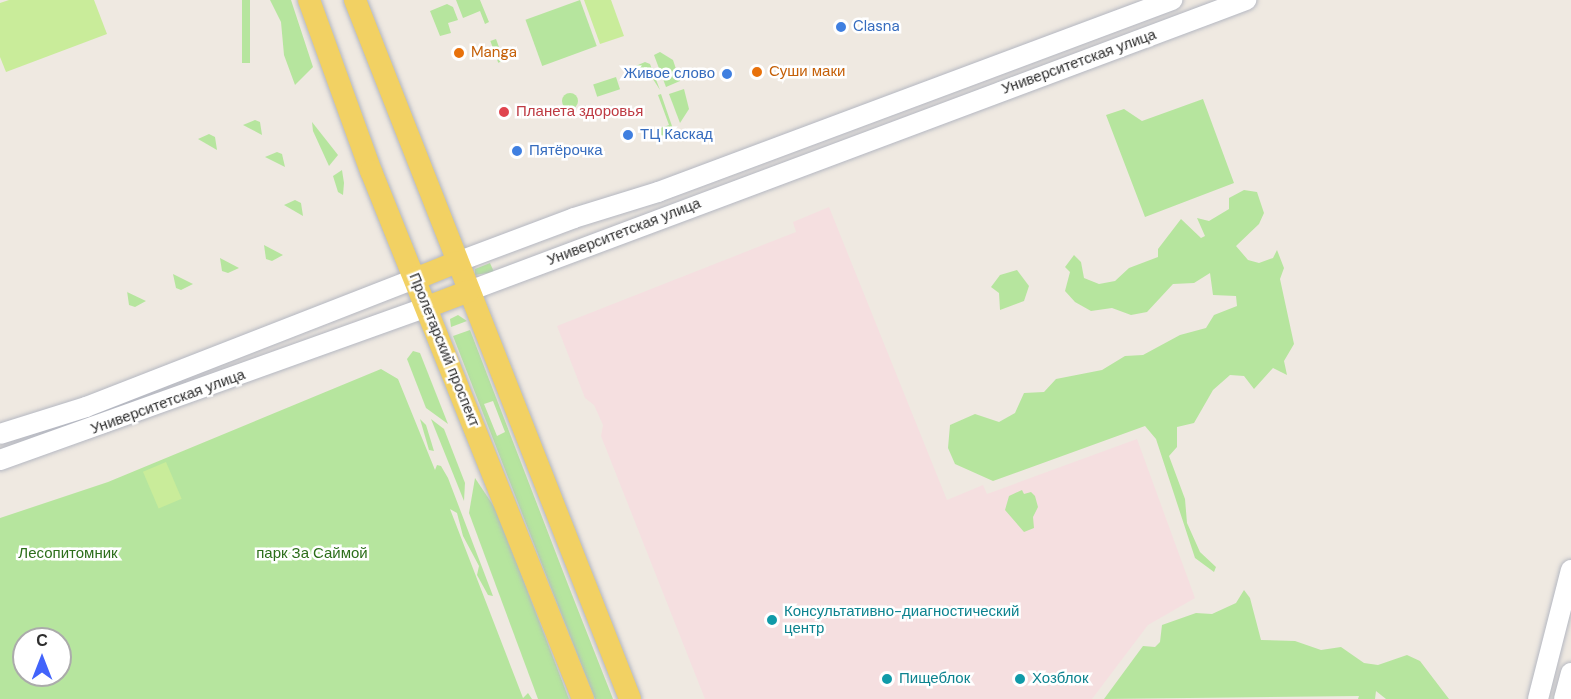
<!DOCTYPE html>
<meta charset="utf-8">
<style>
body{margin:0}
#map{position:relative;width:1571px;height:699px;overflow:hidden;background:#efe9e1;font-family:"DM Sans",sans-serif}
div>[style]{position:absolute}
.medical>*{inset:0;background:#f5dfe0}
.green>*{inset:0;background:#b6e59e;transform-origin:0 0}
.round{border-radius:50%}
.pitch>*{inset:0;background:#c9ec9a;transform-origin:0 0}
.roads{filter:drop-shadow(0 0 2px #b4b7c1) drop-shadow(0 0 2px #b4b7c1)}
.secondary>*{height:20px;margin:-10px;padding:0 10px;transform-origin:10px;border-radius:10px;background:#fff}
.primary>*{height:22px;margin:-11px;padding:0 11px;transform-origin:11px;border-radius:11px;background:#f2d163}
.dots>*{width:16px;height:16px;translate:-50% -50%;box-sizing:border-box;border:3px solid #fff;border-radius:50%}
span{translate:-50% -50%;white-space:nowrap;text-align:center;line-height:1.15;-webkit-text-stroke:5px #fff;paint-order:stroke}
.shop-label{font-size:15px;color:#366cbe}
.left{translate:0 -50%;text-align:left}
.right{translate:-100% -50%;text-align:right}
.food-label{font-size:15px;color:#c56008}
.street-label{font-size:15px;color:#2e2e2e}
.health-label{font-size:15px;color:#be3a42}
.park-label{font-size:15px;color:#2c6e1b}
.culture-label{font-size:15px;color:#0d838f}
.north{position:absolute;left:12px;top:627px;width:60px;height:60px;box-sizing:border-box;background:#fff;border:2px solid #ababab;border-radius:50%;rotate:0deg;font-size:16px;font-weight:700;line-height:24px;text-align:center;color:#2e2e2e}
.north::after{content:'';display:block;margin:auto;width:21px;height:27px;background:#4264fb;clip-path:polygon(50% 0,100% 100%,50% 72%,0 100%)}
</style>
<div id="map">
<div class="medical">
<div style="clip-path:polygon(829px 207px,947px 500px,983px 485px,987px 494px,1137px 439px,1195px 598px,1148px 625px,1092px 699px,705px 699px,601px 436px,603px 425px,594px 405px,585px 398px,557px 326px,796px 232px,793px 222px)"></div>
</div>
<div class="green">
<div style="left:242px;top:0;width:8px;height:63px"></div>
<div style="clip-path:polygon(270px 0,291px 0,313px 67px,295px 85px,284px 55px,281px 22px)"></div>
<div style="clip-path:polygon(456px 0,480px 0,489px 22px,485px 24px,480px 11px,463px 18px)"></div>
<div style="left:580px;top:0;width:49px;height:58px;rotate:70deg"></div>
<div style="clip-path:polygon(447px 4px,453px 7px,458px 20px,448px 23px,451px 33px,440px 36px,430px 11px)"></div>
<div style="left:496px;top:39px;width:23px;height:6px;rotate:70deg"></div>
<div style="clip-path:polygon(660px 52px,673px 60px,680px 81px,666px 87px,654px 55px)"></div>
<div style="clip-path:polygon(645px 62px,650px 64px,660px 90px,651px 76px,637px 81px,631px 68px)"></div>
<div style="left:616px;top:77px;width:13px;height:24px;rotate:72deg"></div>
<div style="clip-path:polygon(684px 89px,689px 109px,680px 123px,669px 94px)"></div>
<div class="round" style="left:562px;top:93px;width:16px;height:16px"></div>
<div style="clip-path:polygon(661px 94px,673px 129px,661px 137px,658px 129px,669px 125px,658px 95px)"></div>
<div style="clip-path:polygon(1203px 99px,1234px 183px,1145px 217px,1106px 115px,1124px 109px,1142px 121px)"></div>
<div style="clip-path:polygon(255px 120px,260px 122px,262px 135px,243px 125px)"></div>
<div style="clip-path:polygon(312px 122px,338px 155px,329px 166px,313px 131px)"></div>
<div style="clip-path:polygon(209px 134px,215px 137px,217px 150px,198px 139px)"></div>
<div style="clip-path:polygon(277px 152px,282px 154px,285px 167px,265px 157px)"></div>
<div style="clip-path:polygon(342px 170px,344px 183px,343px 195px,338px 192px,333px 176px)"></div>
<div style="clip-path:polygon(1244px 190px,1257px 192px,1264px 213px,1259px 224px,1236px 246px,1248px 260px,1259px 263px,1273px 258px,1277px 250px,1284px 268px,1280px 279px,1294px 344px,1284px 361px,1287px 375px,1273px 368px,1254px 389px,1244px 376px,1230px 375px,1213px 390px,1194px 423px,1177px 427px,1177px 447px,1169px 456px,1185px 499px,1187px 523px,1200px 552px,1216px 567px,1214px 572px,1195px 558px,1156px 439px,1145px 426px,993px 481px,955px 464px,948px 448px,950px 425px,975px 414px,999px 422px,1015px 413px,1024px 393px,1044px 392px,1056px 379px,1102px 370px,1125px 356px,1143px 355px,1180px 335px,1206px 328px,1214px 315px,1237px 306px,1236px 296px,1213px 295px,1210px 273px,1194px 283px,1173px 284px,1147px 312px,1131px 315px,1112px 308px,1091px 311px,1075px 302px,1065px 291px,1070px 272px,1065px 267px,1074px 255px,1081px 262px,1084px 278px,1099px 284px,1115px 281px,1129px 268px,1158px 257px,1158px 249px,1181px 219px,1201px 238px,1205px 236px,1197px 218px,1209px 221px,1229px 209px,1229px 198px)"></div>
<div style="clip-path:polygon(295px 200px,301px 203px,303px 216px,284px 205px)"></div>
<div style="clip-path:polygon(264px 245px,283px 255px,272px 261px,266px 259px)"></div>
<div style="clip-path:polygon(220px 258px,239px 268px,228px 273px,222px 271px)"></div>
<div style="clip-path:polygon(490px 263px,494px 272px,475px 275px,475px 269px)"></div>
<div style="clip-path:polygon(1017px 270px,1029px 286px,1024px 301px,1000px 310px,999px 293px,991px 287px,1000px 275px)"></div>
<div style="clip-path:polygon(173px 274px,193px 284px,181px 290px,176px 288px)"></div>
<div style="clip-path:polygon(127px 291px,127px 292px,146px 301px,135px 307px,129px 305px)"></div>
<div style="clip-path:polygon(458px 315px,467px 321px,451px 327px,450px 319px)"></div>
<div style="clip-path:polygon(evenodd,470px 330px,569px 587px,613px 699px,595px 699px,553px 593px,453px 336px,470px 330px,493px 401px,505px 432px,497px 436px,484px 404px,493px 401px)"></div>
<div style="clip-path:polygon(413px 351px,420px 353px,448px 424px,426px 408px,407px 359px)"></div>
<div style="clip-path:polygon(evenodd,381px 369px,398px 379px,435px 470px,437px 465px,441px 466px,448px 478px,493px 596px,488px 595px,477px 575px,479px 566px,463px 536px,457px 513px,450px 509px,523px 698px,528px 693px,532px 699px,0 699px,0 518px,108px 482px,381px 369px,24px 639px,60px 639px,60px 675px,24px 675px,24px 639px)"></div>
<div style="clip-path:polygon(420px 419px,426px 425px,434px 451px,429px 450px)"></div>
<div style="clip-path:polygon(431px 419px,444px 429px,465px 483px,464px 501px)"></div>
<div style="clip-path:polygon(475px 478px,497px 511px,569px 699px,538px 699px,469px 513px)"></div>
<div style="clip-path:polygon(1022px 490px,1024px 494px,1031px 492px,1035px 496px,1038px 507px,1033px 517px,1034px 528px,1024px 532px,1005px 510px,1009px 496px)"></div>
<div style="clip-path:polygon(1244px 590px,1250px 598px,1261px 640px,1295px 641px,1321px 650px,1341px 647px,1364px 663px,1378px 665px,1407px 655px,1420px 661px,1449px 699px,1386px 699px,1376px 691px,1375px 699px,1358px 699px,1359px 696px,1104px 699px,1143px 646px,1155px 647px,1160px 642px,1162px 625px,1196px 613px,1212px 614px,1236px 603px)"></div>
</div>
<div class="pitch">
<div style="clip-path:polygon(9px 0,94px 0,107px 34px,6px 72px,0 57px,0 3px)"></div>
<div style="clip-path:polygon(584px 0,611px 0,624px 36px,600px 44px)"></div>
<div style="left:166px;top:462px;width:40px;height:25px;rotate:67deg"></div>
</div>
<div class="roads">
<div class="secondary">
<div style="left:457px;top:262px;width:125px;rotate:-20.6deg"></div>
<div style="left:574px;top:218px;width:88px;rotate:-17.2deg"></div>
<div style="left:658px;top:192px;width:549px;rotate:-20.48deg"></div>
<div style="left:469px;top:291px;width:830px;rotate:-20.53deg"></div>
<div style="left:0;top:434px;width:90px;rotate:-17.4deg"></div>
<div style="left:86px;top:407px;width:353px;rotate:-21.3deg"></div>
<div style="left:0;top:460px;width:454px;rotate:-19.7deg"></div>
<div style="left:1538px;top:699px;width:133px;rotate:-75.7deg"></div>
<div style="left:1564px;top:699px;width:27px;rotate:-75deg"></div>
</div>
<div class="primary">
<div style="left:309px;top:0;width:182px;rotate:70.1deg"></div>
<div style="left:371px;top:171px;width:569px;rotate:68.12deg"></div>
<div style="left:355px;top:0;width:751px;rotate:68.52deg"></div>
<div style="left:415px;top:279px;width:45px;rotate:-22deg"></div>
<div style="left:427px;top:307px;width:45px;rotate:-20.9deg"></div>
</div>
</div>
<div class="dots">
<div style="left:841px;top:27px;background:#3f7fe0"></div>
<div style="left:459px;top:53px;background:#e8710a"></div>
<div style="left:757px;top:72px;background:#e8710a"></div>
<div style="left:727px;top:74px;background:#3f7fe0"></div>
<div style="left:504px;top:112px;background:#e0444e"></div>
<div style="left:628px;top:135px;background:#3f7fe0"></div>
<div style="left:517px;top:151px;background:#3f7fe0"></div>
<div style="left:772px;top:620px;background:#0f9aa8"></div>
<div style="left:887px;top:679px;background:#0f9aa8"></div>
<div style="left:1020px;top:679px;background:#0f9aa8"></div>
</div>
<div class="shop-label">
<span class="left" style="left:853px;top:27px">Clasna</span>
<span class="right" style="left:715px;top:74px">Живое слово</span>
<span class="left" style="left:640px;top:135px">ТЦ Каскад</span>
<span class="left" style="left:529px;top:151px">Пятёрочка</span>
</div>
<div class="food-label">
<span class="left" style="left:471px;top:53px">Manga</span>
<span class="left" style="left:769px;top:72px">Суши маки</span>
</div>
<div class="street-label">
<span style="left:1079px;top:62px;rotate:-20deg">Университетская улица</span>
<span style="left:624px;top:232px;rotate:-21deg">Университетская улица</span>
<span style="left:444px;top:350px;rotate:68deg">Пролетарский проспект</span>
<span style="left:168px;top:402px;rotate:-20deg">Университетская улица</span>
</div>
<div class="health-label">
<span class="left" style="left:516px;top:112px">Планета здоровья</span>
</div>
<div class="park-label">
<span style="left:68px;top:554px">Лесопитомник</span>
<span style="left:312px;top:554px">парк За Саймой</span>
</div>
<div class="culture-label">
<span class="left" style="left:784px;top:620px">Консультативно-диагностический<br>центр</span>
<span class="left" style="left:899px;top:679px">Пищеблок</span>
<span class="left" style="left:1032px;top:679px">Хозблок</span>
</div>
<div class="north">С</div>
</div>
